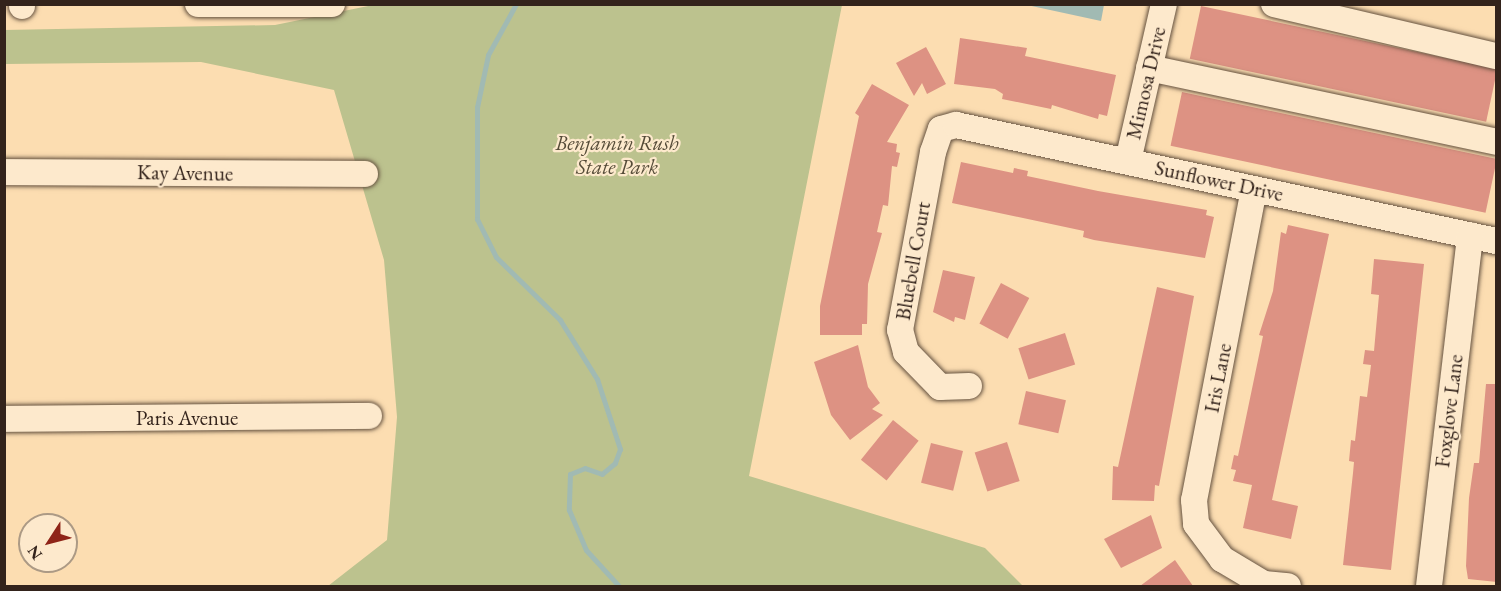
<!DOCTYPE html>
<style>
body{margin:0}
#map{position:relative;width:1501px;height:591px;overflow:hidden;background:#fcddb1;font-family:"EB Garamond",serif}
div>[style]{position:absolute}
.green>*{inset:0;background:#bcc28e}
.water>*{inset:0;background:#a1bab3}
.stream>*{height:5px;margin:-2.5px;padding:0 2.5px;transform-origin:2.5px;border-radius:2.5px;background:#a1bab3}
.building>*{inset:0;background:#dd9283;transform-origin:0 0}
.roads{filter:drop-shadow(0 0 2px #655240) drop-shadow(0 0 2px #655240)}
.minor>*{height:26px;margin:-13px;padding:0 13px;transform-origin:13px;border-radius:13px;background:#fde9cc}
span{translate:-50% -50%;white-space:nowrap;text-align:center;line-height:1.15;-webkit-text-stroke:4.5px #fde9cc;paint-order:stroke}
.street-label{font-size:21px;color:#33231b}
.park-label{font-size:21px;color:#554b38;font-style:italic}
.frame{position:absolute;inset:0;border:6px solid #33231b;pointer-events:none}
.north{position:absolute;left:18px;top:513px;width:60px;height:60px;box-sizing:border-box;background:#fde9cc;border:2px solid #ac9a85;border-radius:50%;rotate:234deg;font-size:16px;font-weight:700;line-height:24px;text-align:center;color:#33231b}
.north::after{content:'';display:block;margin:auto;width:21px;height:27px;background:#8f2418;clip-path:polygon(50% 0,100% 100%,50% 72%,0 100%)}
</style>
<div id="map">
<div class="green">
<div style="clip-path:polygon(378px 4px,842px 5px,749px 476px,985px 548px,1023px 586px,328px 586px,387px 540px,397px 417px,384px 260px,334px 90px,201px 62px,5px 64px,4px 30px,275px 25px)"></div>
</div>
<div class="water">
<div style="clip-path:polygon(1027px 5px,1104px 5px,1101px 21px)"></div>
</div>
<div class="stream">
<div style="left:516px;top:4px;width:58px;rotate:118.8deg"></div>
<div style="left:488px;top:55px;width:53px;rotate:101.9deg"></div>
<div style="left:477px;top:107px;width:112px;rotate:90deg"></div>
<div style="left:477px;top:219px;width:42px;rotate:63.4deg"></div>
<div style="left:496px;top:257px;width:90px;rotate:44.5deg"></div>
<div style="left:560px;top:320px;width:70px;rotate:57.9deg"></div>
<div style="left:597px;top:379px;width:74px;rotate:71.8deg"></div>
<div style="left:620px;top:449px;width:15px;rotate:110deg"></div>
<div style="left:615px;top:463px;width:17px;rotate:140deg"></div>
<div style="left:602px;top:474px;width:18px;rotate:-161deg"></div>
<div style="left:585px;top:468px;width:16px;rotate:158deg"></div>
<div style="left:570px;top:474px;width:36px;rotate:92deg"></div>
<div style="left:569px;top:510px;width:43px;rotate:67deg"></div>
<div style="left:586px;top:550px;width:49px;rotate:47.5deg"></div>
</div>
<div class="building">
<div style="left:1201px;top:6px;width:303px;height:54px;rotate:12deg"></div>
<div style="clip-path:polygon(960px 38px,1027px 48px,1025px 56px,1116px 75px,1107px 116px,1099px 114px,1098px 119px,1052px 105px,1051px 109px,1002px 99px,1003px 94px,995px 89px,954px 84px)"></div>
<div style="clip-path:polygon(926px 47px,946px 84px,927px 94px,922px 83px,914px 96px,896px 63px)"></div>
<div style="clip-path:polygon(872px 84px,909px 105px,887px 142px,897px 144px,896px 152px,900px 153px,897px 167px,892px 166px,888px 206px,883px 205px,877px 232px,882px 233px,868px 284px,867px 324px,862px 324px,862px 335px,820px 335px,820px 306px,859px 116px,855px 113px)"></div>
<div style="left:1182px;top:92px;width:322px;height:55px;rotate:12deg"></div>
<div style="clip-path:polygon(961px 162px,1013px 173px,1014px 168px,1028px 171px,1027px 176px,1098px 191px,1207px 210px,1206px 215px,1214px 217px,1205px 258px,1094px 240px,1083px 237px,1084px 231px,952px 203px)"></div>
<div style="clip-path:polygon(1288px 225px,1329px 234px,1272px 500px,1298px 506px,1291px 539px,1243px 528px,1252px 485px,1233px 481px,1236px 470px,1231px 469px,1234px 455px,1238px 456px,1263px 336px,1259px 335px,1273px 291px,1281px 232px,1286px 234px)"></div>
<div style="clip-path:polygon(1374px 259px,1424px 264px,1391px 570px,1343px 565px,1353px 473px,1354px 462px,1349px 461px,1351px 440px,1355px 441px,1360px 396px,1367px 397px,1371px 365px,1363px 364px,1365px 350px,1374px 351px,1379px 295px,1371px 294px)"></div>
<div style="clip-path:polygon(943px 270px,975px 277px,965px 320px,955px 317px,954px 322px,933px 312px)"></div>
<div style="left:1001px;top:283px;width:32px;height:46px;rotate:28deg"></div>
<div style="clip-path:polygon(1157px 287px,1194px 296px,1159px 486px,1155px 485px,1154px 501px,1112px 500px,1113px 466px,1118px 467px)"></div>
<div style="left:1065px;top:333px;width:33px;height:49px;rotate:72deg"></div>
<div style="clip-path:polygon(858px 345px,868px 387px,880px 403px,872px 409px,883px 415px,850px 440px,831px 415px,814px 362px)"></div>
<div style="clip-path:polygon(1486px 384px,1497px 384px,1497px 582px,1468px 579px,1466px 566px,1469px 498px,1474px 463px,1479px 463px)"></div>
<div style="left:1026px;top:391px;width:41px;height:34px;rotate:13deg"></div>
<div style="left:893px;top:420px;width:33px;height:51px;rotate:39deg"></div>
<div style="left:1007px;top:442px;width:41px;height:34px;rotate:72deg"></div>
<div style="left:931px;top:443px;width:33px;height:41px;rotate:14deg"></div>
<div style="clip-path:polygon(1151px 515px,1162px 548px,1121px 568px,1104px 539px)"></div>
<div style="clip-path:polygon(1175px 560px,1193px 586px,1140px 586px)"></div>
</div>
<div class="roads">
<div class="minor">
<div style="left:22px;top:4px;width:2px;rotate:90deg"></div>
<div style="left:198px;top:4px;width:134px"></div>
<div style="left:1274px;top:4px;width:228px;rotate:13.2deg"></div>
<div style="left:1149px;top:68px;width:355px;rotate:12deg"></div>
<div style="left:1128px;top:161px;width:161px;rotate:-77.1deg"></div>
<div style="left:4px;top:172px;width:361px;rotate:0.3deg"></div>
<div style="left:1254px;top:189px;width:317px;rotate:100.9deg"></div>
<div style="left:1194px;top:500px;width:24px;rotate:85deg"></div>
<div style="left:1196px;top:524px;width:44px;rotate:53.4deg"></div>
<div style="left:1222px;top:559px;width:49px;rotate:30.8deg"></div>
<div style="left:1264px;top:584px;width:24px;rotate:5deg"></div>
<div style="left:969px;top:386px;width:29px;rotate:178deg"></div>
<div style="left:940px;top:387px;width:49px;rotate:-134.2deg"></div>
<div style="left:906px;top:352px;width:23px;rotate:-105deg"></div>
<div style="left:900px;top:330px;width:181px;rotate:-79.5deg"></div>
<div style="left:933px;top:152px;width:24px;rotate:-71deg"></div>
<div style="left:941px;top:129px;width:16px;rotate:-15deg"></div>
<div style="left:956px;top:125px;width:552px;rotate:12.12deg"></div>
<div style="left:4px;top:419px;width:365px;rotate:-0.5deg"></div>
<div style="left:1429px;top:586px;width:353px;rotate:-83.3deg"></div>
</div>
</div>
<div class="street-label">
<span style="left:1146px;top:83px;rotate:-77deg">Mimosa Drive</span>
<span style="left:185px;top:173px;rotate:1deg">Kay Avenue</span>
<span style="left:1219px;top:181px;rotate:12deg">Sunflower Drive</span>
<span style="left:913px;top:261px;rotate:-80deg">Bluebell Court</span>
<span style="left:1218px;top:378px;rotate:-79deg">Iris Lane</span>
<span style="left:1449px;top:411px;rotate:-83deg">Foxglove Lane</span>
<span style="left:187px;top:418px">Paris Avenue</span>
</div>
<div class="park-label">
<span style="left:617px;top:155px">Benjamin Rush<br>State Park</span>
</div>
<div class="frame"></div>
<div class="north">N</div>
</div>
